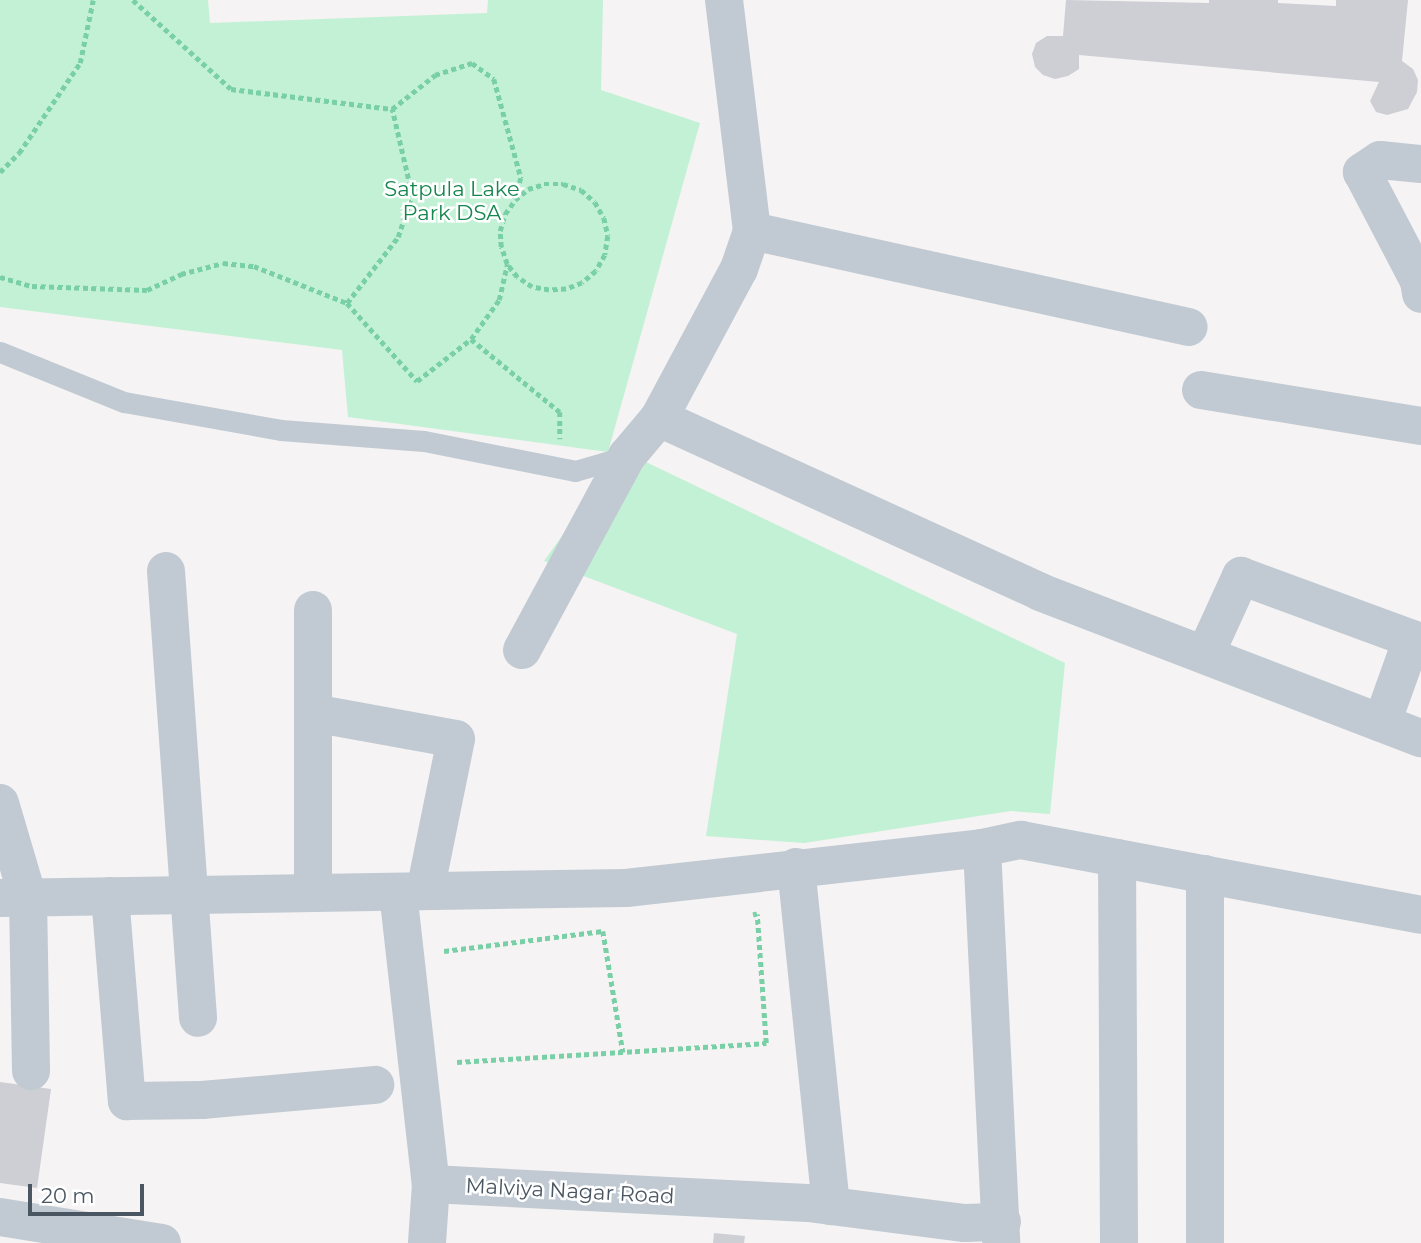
<!DOCTYPE html>
<style>
body{margin:0}
#map{position:relative;width:1421px;height:1243px;overflow:hidden;background:#f5f3f3;font-family:Montserrat,sans-serif}
div>[style]{position:absolute}
.green>*{inset:0;background:#c3f1d5}
.building>*{inset:0;background:#cdcfd5}
.path>*{height:4.5px;margin-top:-2.25px;transform-origin:0;background:repeating-linear-gradient(90deg,#7ad0a6 0 5px,transparent 0 8.5px)}
.lane>*{height:21px;margin:-10.5px;padding:0 10.5px;transform-origin:10.5px;border-radius:10.5px;background:#c1cad2}
.street>*{height:38px;margin:-19px;padding:0 19px;transform-origin:19px;border-radius:19px;background:#c1cad2}
span{translate:-50% -50%;white-space:nowrap;text-align:center;line-height:1.15;-webkit-text-stroke:5px #fff;paint-order:stroke}
.park-label{font-size:21px;color:#17864f}
.street-label{font-size:21px;color:#4a5661}
.scale{position:absolute;left:28px;top:1184px;width:116px;height:32px;box-sizing:border-box;border:4px solid #4a5661;border-top:0;padding-left:9px;font-size:21px;line-height:24px;white-space:nowrap;color:#4a5661;-webkit-text-stroke:5px #fff;paint-order:stroke}
</style>
<div id="map">
<div class="green">
<div style="clip-path:polygon(0 0,208px 0,210px 23px,487px 13px,488px 0,603px 0,601px 90px,700px 123px,608px 452px,348px 417px,342px 350px,0 307px)"></div>
<div style="clip-path:polygon(623px 451px,1065px 663px,1050px 814px,1011px 811px,804px 843px,706px 836px,737px 634px,544px 561px)"></div>
</div>
<div class="building">
<div style="clip-path:polygon(1066px 0,1209px 3px,1209px 0,1278px 0,1278px 3px,1336px 6px,1336px 0,1408px 0,1402px 61px,1413px 69px,1418px 80px,1417px 92px,1408px 109px,1387px 115px,1376px 112px,1370px 101px,1379px 82px,1079px 55px,1079px 69px,1068px 76px,1055px 79px,1043px 75px,1035px 67px,1032px 54px,1036px 43px,1047px 36px,1063px 36px)"></div>
<div style="clip-path:polygon(0 1082px,51px 1089px,37px 1188px,0 1183px)"></div>
<div style="clip-path:polygon(714px 1233px,745px 1236px,744px 1243px,713px 1243px)"></div>
</div>
<div class="path">
<div style="left:133px;top:0;width:132px;rotate:42.2deg"></div>
<div style="left:231px;top:89px;width:162px;rotate:7.1deg"></div>
<div style="left:392px;top:109px;width:55px;rotate:-38.3deg"></div>
<div style="left:435px;top:75px;width:39px;rotate:-18deg"></div>
<div style="left:472px;top:63px;width:27px;rotate:36deg"></div>
<div style="left:494px;top:79px;width:103px;rotate:74.7deg"></div>
<div style="left:521px;top:178px;width:22px;rotate:106deg"></div>
<div style="left:0;top:172px;width:27px;rotate:-45deg"></div>
<div style="left:19px;top:153px;width:109px;rotate:-55.9deg"></div>
<div style="left:80px;top:63px;width:64px;rotate:-78.3deg"></div>
<div style="left:0;top:277px;width:33px;rotate:16deg"></div>
<div style="left:32px;top:286px;width:115px;rotate:2deg"></div>
<div style="left:147px;top:290px;width:38px;rotate:-25deg"></div>
<div style="left:181px;top:274px;width:43px;rotate:-14.7deg"></div>
<div style="left:223px;top:263px;width:31px;rotate:6deg"></div>
<div style="left:254px;top:266px;width:100px;rotate:21.7deg"></div>
<div style="left:347px;top:303px;width:105px;rotate:48.1deg"></div>
<div style="left:417px;top:381px;width:68px;rotate:-37.9deg"></div>
<div style="left:471px;top:339px;width:48px;rotate:-54.3deg"></div>
<div style="left:499px;top:300px;width:37px;rotate:-77deg"></div>
<div style="left:507px;top:264px;width:18px;rotate:-109deg"></div>
<div style="left:501px;top:247px;width:16px;rotate:-94deg"></div>
<div style="left:500px;top:231px;width:18px;rotate:-74deg"></div>
<div style="left:505px;top:214px;width:17px;rotate:-54deg"></div>
<div style="left:515px;top:200px;width:17px;rotate:-40deg"></div>
<div style="left:528px;top:189px;width:17px;rotate:-17deg"></div>
<div style="left:544px;top:184px;width:19px"></div>
<div style="left:563px;top:184px;width:19px;rotate:18deg"></div>
<div style="left:581px;top:190px;width:18px;rotate:41deg"></div>
<div style="left:595px;top:202px;width:18px;rotate:61deg"></div>
<div style="left:604px;top:218px;width:18px;rotate:77deg"></div>
<div style="left:608px;top:236px;width:19px;rotate:99deg"></div>
<div style="left:605px;top:255px;width:18px;rotate:119deg"></div>
<div style="left:596px;top:271px;width:18px;rotate:139deg"></div>
<div style="left:582px;top:283px;width:17px;rotate:159deg"></div>
<div style="left:566px;top:289px;width:17px;rotate:177deg"></div>
<div style="left:549px;top:290px;width:17px;rotate:-170deg"></div>
<div style="left:532px;top:287px;width:18px;rotate:-146deg"></div>
<div style="left:517px;top:277px;width:16px;rotate:-128deg"></div>
<div style="left:347px;top:303px;width:83px;rotate:-52.3deg"></div>
<div style="left:398px;top:237px;width:44px;rotate:-71.6deg"></div>
<div style="left:412px;top:195px;width:88px;rotate:-103.1deg"></div>
<div style="left:471px;top:339px;width:115px;rotate:39.4deg"></div>
<div style="left:560px;top:412px;width:27px;rotate:90deg"></div>
<div style="left:444px;top:951px;width:160px;rotate:-7.2deg"></div>
<div style="left:603px;top:931px;width:123px;rotate:80.6deg"></div>
<div style="left:457px;top:1062px;width:310px;rotate:-3.5deg"></div>
<div style="left:766px;top:1043px;width:129px;rotate:-94deg"></div>
<div style="left:757px;top:914px;width:4px;rotate:166deg"></div>
</div>
<div class="lane">
<div style="left:0;top:352px;width:134px;rotate:22deg"></div>
<div style="left:124px;top:402px;width:159px;rotate:10.1deg"></div>
<div style="left:281px;top:430px;width:143px;rotate:4.4deg"></div>
<div style="left:424px;top:441px;width:154px;rotate:11.2deg"></div>
<div style="left:575px;top:471px;width:54px;rotate:-16.1deg"></div>
</div>
<div class="street">
<div style="left:1421px;top:164px;width:41px;rotate:-174.4deg"></div>
<div style="left:1380px;top:160px;width:22px;rotate:146deg"></div>
<div style="left:1362px;top:172px;width:123px;rotate:62.4deg"></div>
<div style="left:1419px;top:281px;width:13px;rotate:81deg"></div>
<div style="left:752px;top:231px;width:447px;rotate:12.4deg"></div>
<div style="left:1201px;top:390px;width:223px;rotate:9.3deg"></div>
<div style="left:659px;top:418px;width:419px;rotate:24.5deg"></div>
<div style="left:1040px;top:592px;width:408px;rotate:21deg"></div>
<div style="left:166px;top:571px;width:448px;rotate:85.9deg"></div>
<div style="left:313px;top:610px;width:283px;rotate:90deg"></div>
<div style="left:522px;top:650px;width:221px;rotate:-61.6deg"></div>
<div style="left:627px;top:456px;width:50px;rotate:-49.9deg"></div>
<div style="left:659px;top:418px;width:169px;rotate:-61.8deg"></div>
<div style="left:739px;top:269px;width:40px;rotate:-71.1deg"></div>
<div style="left:752px;top:231px;width:233px;rotate:-96.9deg"></div>
<div style="left:1205px;top:655px;width:87px;rotate:-65.5deg"></div>
<div style="left:1241px;top:576px;width:182px;rotate:20.2deg"></div>
<div style="left:1412px;top:639px;width:89px;rotate:109.7deg"></div>
<div style="left:313px;top:713px;width:145px;rotate:10.3deg"></div>
<div style="left:456px;top:739px;width:155px;rotate:101.5deg"></div>
<div style="left:0;top:803px;width:99px;rotate:73.6deg"></div>
<div style="left:28px;top:898px;width:173px;rotate:89deg"></div>
<div style="left:982px;top:848px;width:395px;rotate:87.2deg"></div>
<div style="left:1117px;top:858px;width:385px;rotate:89.7deg"></div>
<div style="left:796px;top:867px;width:341px;rotate:84.1deg"></div>
<div style="left:1205px;top:874px;width:369px;rotate:90deg"></div>
<div style="left:398px;top:892px;width:294px;rotate:83.6deg"></div>
<div style="left:431px;top:1184px;width:59px;rotate:93.9deg"></div>
<div style="left:110px;top:896px;width:206px;rotate:85.3deg"></div>
<div style="left:127px;top:1101px;width:75px;rotate:-0.8deg"></div>
<div style="left:202px;top:1100px;width:174px;rotate:-5deg"></div>
<div style="left:0;top:898px;width:626px;rotate:-0.92deg"></div>
<div style="left:626px;top:888px;width:358px;rotate:-6.4deg"></div>
<div style="left:982px;top:848px;width:40px;rotate:-12deg"></div>
<div style="left:1021px;top:840px;width:407px;rotate:10.6deg"></div>
<div style="left:431px;top:1184px;width:377px;rotate:2.9deg"></div>
<div style="left:808px;top:1203px;width:158px;rotate:7.3deg"></div>
<div style="left:965px;top:1223px;width:37px;rotate:-2deg"></div>
<div style="left:0;top:1217px;width:164px;rotate:9.1deg"></div>
</div>
<div class="park-label">
<span style="left:452px;top:201px">Satpula Lake<br>Park DSA</span>
</div>
<div class="street-label">
<span style="left:570px;top:1191px;rotate:3deg">Malviya Nagar Road</span>
</div>
<div class="scale">20 m</div>
</div>
